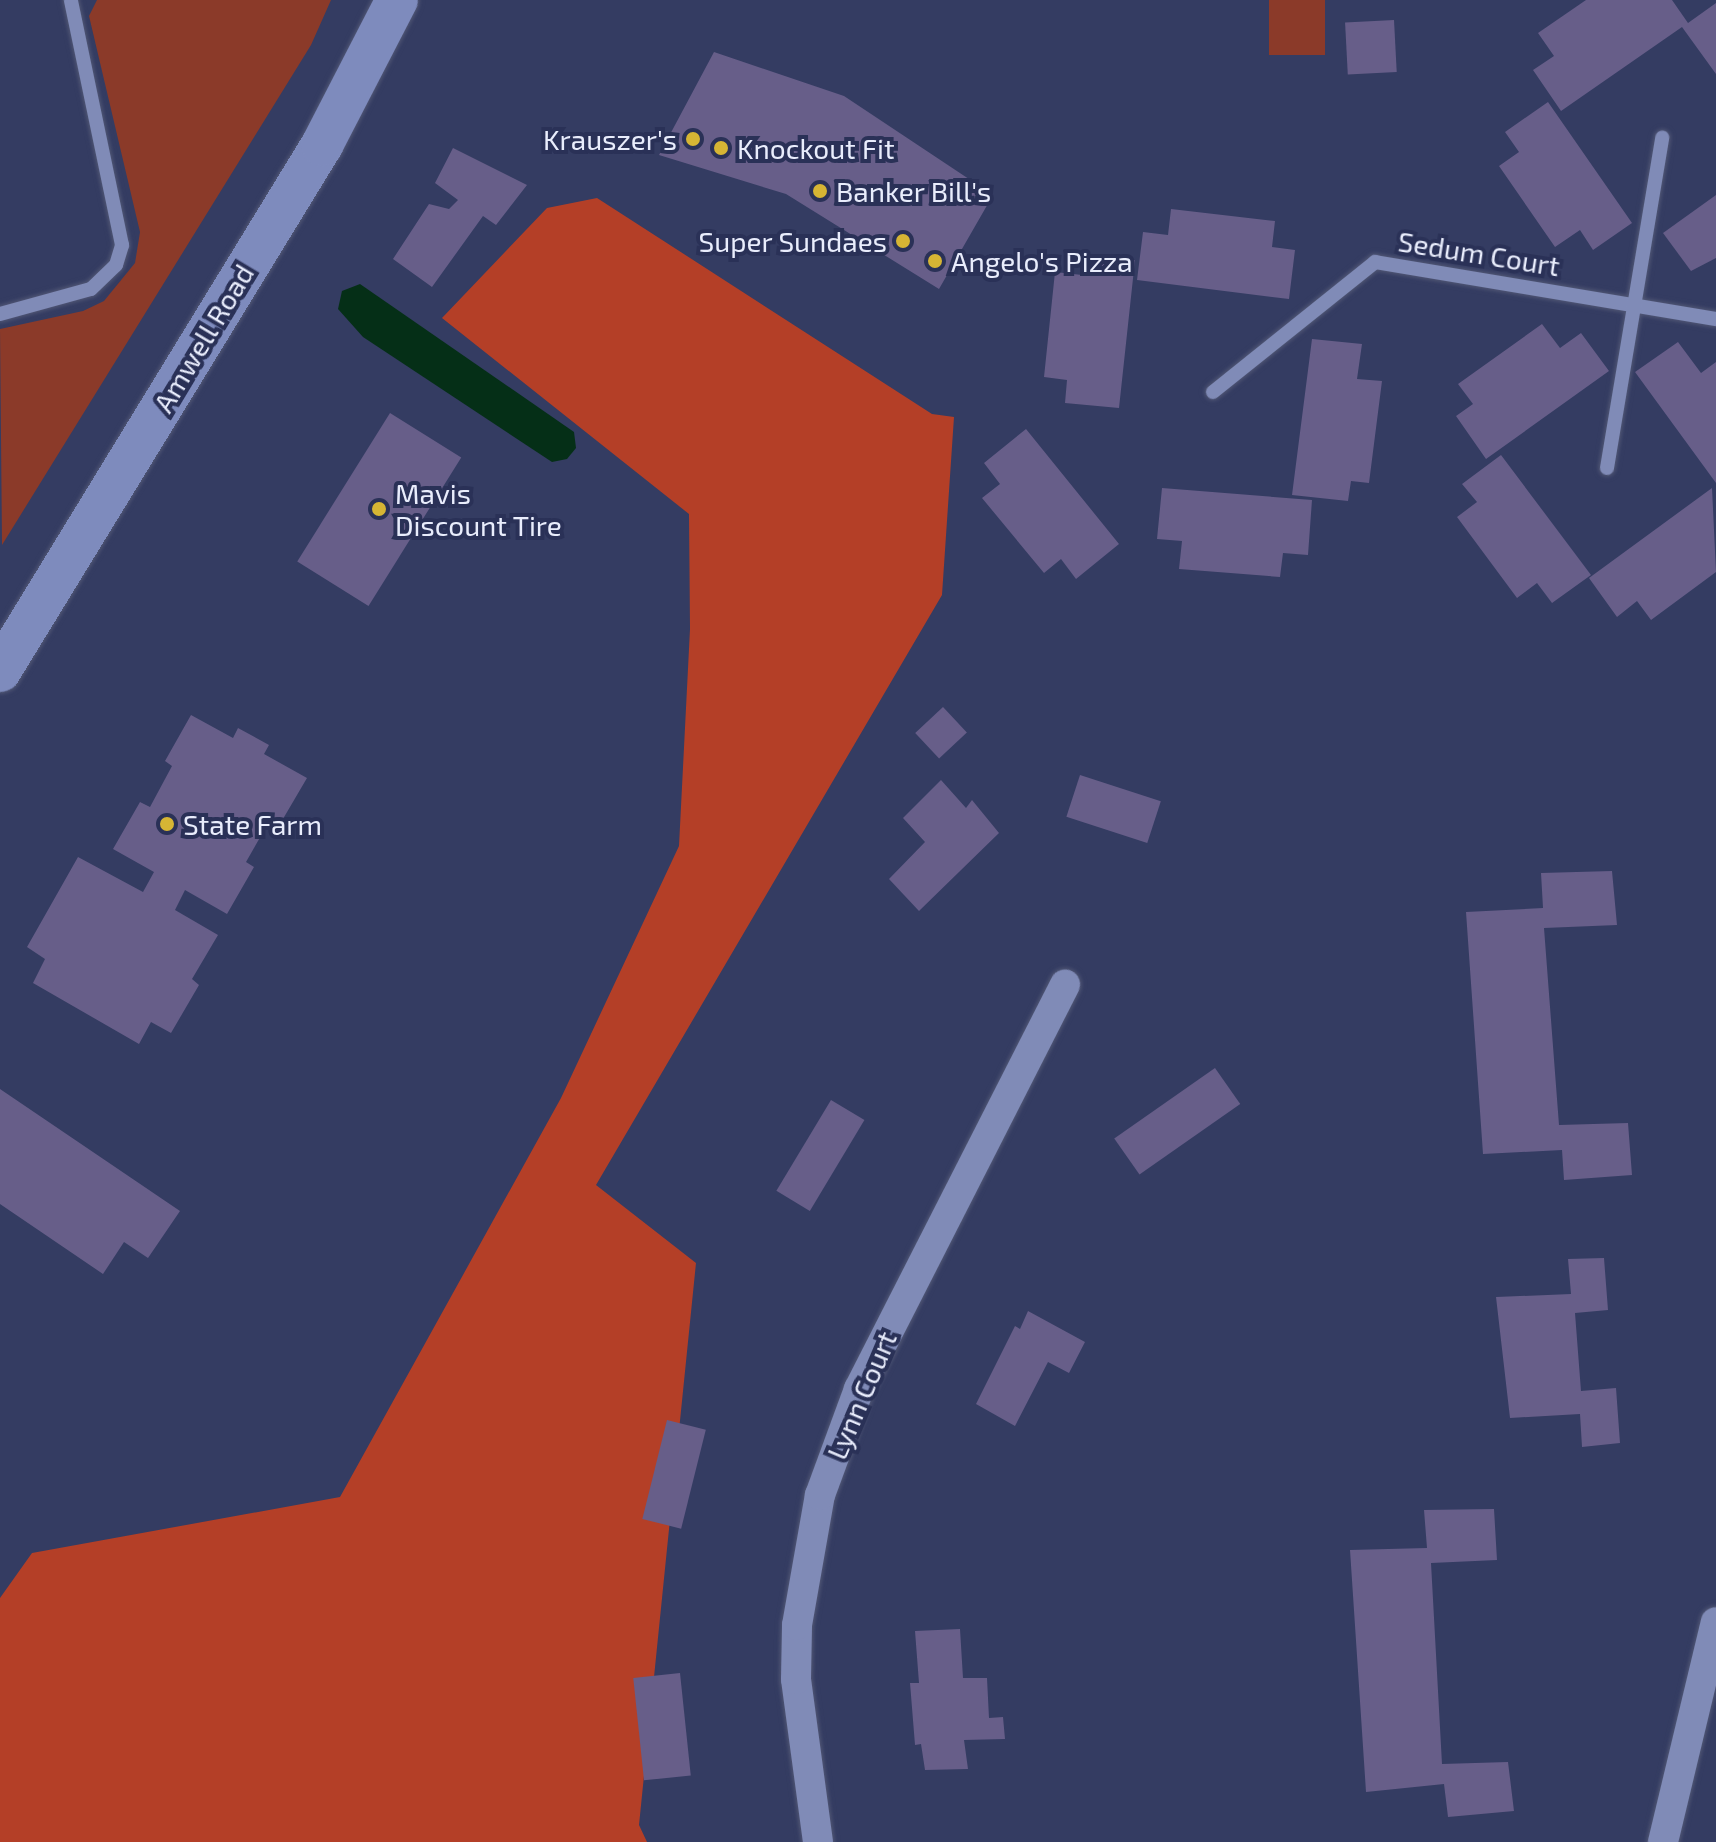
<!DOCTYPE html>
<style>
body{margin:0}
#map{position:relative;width:1716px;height:1842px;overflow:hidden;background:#343c62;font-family:"Exo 2",sans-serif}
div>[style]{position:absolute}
.green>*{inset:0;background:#8b3a29;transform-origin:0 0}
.forest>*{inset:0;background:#b43f27}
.water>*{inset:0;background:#052f17}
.building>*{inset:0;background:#675e89;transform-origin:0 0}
.roads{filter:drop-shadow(0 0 2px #515775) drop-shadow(0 0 2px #515775)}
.lane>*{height:14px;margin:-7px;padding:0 7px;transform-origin:7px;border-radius:7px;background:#808bb7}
.street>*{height:30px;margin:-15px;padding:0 15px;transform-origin:15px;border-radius:15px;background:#808bb7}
.secondary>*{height:42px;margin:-21px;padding:0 21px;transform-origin:21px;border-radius:21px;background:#7e8bbd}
.dots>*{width:22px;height:22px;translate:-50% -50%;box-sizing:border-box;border:4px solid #2a3157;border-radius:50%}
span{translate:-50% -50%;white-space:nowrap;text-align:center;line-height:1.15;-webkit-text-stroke:8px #2a3157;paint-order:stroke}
.poi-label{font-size:28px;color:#e9edfc}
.right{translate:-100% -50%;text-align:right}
.left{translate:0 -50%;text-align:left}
.street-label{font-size:28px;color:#e9edfc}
</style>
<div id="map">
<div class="green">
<div style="clip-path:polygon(97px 0,331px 0,311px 45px,2px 545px,0 329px,83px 311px,104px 301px,135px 263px,140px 232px,89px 16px)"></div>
<div style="left:1269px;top:0;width:56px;height:55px"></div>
</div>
<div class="forest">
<div style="clip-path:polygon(597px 198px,932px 414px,954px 417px,942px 595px,596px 1185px,696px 1263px,639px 1825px,647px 1842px,0 1842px,0 1598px,32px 1553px,340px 1497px,561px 1098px,679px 846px,690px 629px,689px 514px,442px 318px,547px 208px)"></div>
</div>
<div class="water">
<div style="clip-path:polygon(360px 284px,574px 432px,576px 448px,567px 459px,552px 462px,363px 337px,338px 309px,342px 291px)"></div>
</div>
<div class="building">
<div style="clip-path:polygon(1586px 0,1672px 0,1688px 23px,1716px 3px,1716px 74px,1682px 27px,1561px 111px,1533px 70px,1554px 56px,1538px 33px)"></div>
<div style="left:1394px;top:20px;width:52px;height:49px;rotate:87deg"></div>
<div style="clip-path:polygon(714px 52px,844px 96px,993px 195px,939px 289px,786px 194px,659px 155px)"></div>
<div style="clip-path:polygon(1548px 102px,1632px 223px,1593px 250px,1580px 230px,1555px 247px,1499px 166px,1519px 152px,1505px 132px)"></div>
<div style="clip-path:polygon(453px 148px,527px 185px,496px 225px,483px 216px,432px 287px,393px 259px,429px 204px,449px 209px,458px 200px,435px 183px)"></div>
<div style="clip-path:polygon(1716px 195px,1716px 258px,1691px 271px,1663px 233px)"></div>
<div style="clip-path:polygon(1171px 209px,1275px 221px,1272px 247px,1295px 250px,1289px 299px,1137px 280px,1143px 232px,1168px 235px)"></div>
<div style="clip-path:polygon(1084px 255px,1135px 260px,1119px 408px,1065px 403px,1067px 380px,1044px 377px,1055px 272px,1082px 275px)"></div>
<div style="clip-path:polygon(1542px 324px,1560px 348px,1581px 333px,1609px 371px,1486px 459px,1456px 416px,1473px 404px,1458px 384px)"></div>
<div style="clip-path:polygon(1312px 339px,1362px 344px,1357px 379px,1382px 381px,1369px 483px,1351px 481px,1348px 501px,1292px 495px)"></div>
<div style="clip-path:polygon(1678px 342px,1701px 373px,1716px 362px,1716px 483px,1635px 372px)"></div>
<div style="left:390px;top:413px;width:84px;height:175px;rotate:32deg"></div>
<div style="clip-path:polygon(1026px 429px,1119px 544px,1076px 579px,1061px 559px,1044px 573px,982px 498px,1000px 484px,984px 463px)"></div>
<div style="clip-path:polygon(1501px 455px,1591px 575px,1552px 603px,1537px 583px,1517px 598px,1457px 517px,1477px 502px,1462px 484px)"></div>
<div style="clip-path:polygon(1162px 488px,1312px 500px,1308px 555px,1283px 553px,1280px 577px,1179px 569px,1182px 541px,1157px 539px)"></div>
<div style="clip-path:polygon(1712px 488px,1716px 572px,1651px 620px,1637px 601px,1617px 617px,1589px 578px)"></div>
<div style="left:943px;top:707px;width:35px;height:38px;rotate:47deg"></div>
<div style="clip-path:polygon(191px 715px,233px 738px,238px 728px,269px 745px,264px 754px,307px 778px,280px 824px,271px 818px,246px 862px,254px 867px,227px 914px,185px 890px,175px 910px,218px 935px,192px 979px,199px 985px,171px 1033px,151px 1022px,139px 1044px,33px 983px,45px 959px,27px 947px,78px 857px,143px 892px,154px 872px,113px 849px,140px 802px,150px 807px,172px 766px,165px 761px)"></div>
<div style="left:1080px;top:775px;width:85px;height:44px;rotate:18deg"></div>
<div style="clip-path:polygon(941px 780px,966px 808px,972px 800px,999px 833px,919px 911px,889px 879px,925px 842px,903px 818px)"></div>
<div style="clip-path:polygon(1612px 871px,1617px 925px,1544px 928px,1559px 1125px,1628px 1123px,1632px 1175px,1564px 1180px,1562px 1150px,1483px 1154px,1466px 912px,1543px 908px,1541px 873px)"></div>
<div style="left:1215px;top:1068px;width:44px;height:123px;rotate:55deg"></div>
<div style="clip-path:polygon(0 1089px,180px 1211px,148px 1258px,124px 1242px,103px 1274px,0 1204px)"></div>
<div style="left:831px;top:1100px;width:39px;height:106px;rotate:31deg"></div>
<div style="clip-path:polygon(1604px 1258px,1608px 1310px,1575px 1313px,1581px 1391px,1616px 1388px,1620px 1443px,1582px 1447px,1580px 1414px,1510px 1418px,1496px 1297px,1571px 1294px,1568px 1259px)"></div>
<div style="clip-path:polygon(1028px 1311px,1085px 1342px,1069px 1373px,1048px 1362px,1015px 1426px,976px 1404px,1015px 1326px,1020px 1329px)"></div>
<div style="left:667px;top:1420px;width:40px;height:102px;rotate:14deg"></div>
<div style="clip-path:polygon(1494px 1509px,1497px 1560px,1431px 1563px,1442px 1764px,1508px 1762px,1514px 1811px,1448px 1817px,1444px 1784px,1366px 1792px,1350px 1550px,1427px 1548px,1424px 1510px)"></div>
<div style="clip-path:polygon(960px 1629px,963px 1678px,987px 1678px,989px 1718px,1003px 1717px,1005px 1739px,964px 1740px,968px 1769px,925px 1770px,921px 1744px,915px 1745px,910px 1683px,919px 1683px,915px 1631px)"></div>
<div style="left:680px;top:1673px;width:103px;height:47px;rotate:84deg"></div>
</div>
<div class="roads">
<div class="lane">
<div style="left:0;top:314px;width:94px;rotate:-15.4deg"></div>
<div style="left:91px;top:289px;width:35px;rotate:-44deg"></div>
<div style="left:116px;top:265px;width:21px;rotate:-73deg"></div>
<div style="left:122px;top:245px;width:250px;rotate:-101.8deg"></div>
<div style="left:1213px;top:392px;width:208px;rotate:-38.7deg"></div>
<div style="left:1375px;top:262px;width:346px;rotate:9.5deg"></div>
<div style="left:1607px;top:468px;width:335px;rotate:-80.5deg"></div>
</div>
<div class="street">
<div style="left:818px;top:1842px;width:164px;rotate:-97.7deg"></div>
<div style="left:796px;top:1679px;width:54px;rotate:-88.9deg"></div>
<div style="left:797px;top:1625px;width:132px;rotate:-80deg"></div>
<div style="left:820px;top:1495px;width:113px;rotate:-69.8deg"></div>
<div style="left:859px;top:1389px;width:454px;rotate:-63deg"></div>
<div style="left:1663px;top:1842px;width:226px;rotate:-76.5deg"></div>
</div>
<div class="secondary">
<div style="left:0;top:671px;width:617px;rotate:-58.53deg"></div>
<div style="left:322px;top:145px;width:163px;rotate:-62.7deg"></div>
</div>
</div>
<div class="dots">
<div style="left:693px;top:139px;background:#d6b534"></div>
<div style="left:721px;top:148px;background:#d6b534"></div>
<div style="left:820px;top:191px;background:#d6b534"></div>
<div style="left:903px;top:241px;background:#d6b534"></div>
<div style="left:935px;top:261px;background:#d6b534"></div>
<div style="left:379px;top:509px;background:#d6b534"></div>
<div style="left:167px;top:824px;background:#d6b534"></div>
</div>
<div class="poi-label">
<span class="right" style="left:677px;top:139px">Krauszer's</span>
<span class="left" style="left:737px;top:148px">Knockout Fit</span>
<span class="left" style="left:836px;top:191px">Banker Bill's</span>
<span class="right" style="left:887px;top:241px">Super Sundaes</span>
<span class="left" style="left:951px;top:261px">Angelo's Pizza</span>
<span class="left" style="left:395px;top:509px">Mavis<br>Discount Tire</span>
<span class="left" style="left:183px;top:824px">State Farm</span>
</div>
<div class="street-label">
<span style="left:1479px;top:253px;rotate:9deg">Sedum Court</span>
<span style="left:203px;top:338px;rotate:-59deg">Amwell Road</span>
<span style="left:861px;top:1395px;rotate:-67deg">Lynn Court</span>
</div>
</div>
